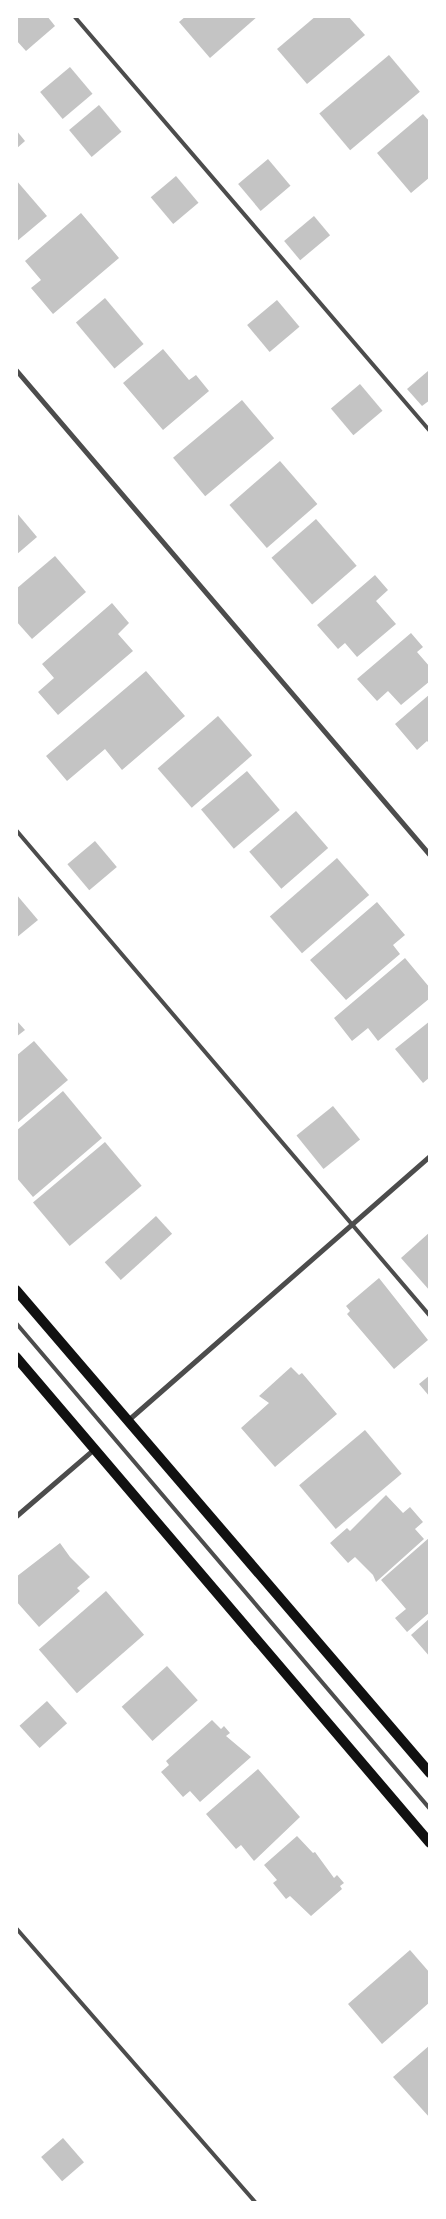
<!DOCTYPE html>
<style>
body{margin:0}
#map{position:relative;width:446px;height:2219px;overflow:hidden;background:#fff;font-family:Montserrat,sans-serif}
div>[style]{position:absolute}
.building>*{inset:0;background:#c4c4c4;transform-origin:0 0}
.service>*{height:4px;margin:-2px;padding:0 2px;transform-origin:2px;border-radius:2px;background:#4c4c4c}
.minor>*{height:5px;margin:-2.5px;padding:0 2.5px;transform-origin:2.5px;border-radius:2.5px;background:#4c4c4c}
.secondary>*{height:10px;margin:-5px;padding:0 5px;transform-origin:5px;border-radius:5px;background:#111}
span{translate:-50% -50%;white-space:nowrap;text-align:center;line-height:1.15;-webkit-text-stroke:4px #fff;paint-order:stroke}
.frame{position:absolute;inset:0;border:18px solid #fff;pointer-events:none}
</style>
<div id="map">
<div class="building">
<div style="clip-path:polygon(16px 16px,47px 16px,55px 26px,26px 51px,16px 40px)"></div>
<div style="clip-path:polygon(186px 16px,258px 16px,210px 58px,179px 22px)"></div>
<div style="clip-path:polygon(316px 16px,348px 16px,365px 35px,307px 84px,277px 49px)"></div>
<div style="left:389px;top:55px;width:48px;height:91px;rotate:50deg"></div>
<div style="left:70px;top:67px;width:35px;height:39px;rotate:50deg"></div>
<div style="left:99px;top:105px;width:35px;height:39px;rotate:50deg"></div>
<div style="clip-path:polygon(423px 114px,430px 122px,430px 177px,411px 193px,377px 153px)"></div>
<div style="clip-path:polygon(16px 130px,25px 141px,16px 149px)"></div>
<div style="left:268px;top:159px;width:35px;height:39px;rotate:50deg"></div>
<div style="left:176px;top:176px;width:35px;height:33px;rotate:50deg"></div>
<div style="clip-path:polygon(16px 180px,47px 216px,16px 242px)"></div>
<div style="clip-path:polygon(81px 213px,119px 258px,53px 314px,31px 288px,41px 280px,25px 261px)"></div>
<div style="left:314px;top:216px;width:25px;height:39px;rotate:50deg"></div>
<div style="left:105px;top:298px;width:60px;height:38px;rotate:50deg"></div>
<div style="left:277px;top:300px;width:35px;height:39px;rotate:50deg"></div>
<div style="clip-path:polygon(163px 349px,189px 380px,196px 375px,209px 391px,163px 430px,123px 383px)"></div>
<div style="clip-path:polygon(428px 371px,430px 400px,422px 406px,407px 389px)"></div>
<div style="left:360px;top:384px;width:35px;height:38px;rotate:50deg"></div>
<div style="left:242px;top:400px;width:50px;height:90px;rotate:50deg"></div>
<div style="left:280px;top:461px;width:57px;height:67px;rotate:49deg"></div>
<div style="clip-path:polygon(16px 512px,37px 537px,16px 555px)"></div>
<div style="left:316px;top:519px;width:62px;height:59px;rotate:49deg"></div>
<div style="clip-path:polygon(55px 556px,86px 592px,32px 639px,16px 621px,16px 589px)"></div>
<div style="clip-path:polygon(375px 575px,388px 590px,376px 601px,396px 624px,357px 657px,345px 643px,338px 649px,317px 625px)"></div>
<div style="clip-path:polygon(112px 603px,129px 623px,118px 634px,133px 651px,58px 715px,38px 692px,54px 678px,42px 664px)"></div>
<div style="clip-path:polygon(411px 633px,423px 647px,417px 652px,430px 667px,430px 681px,401px 705px,388px 691px,377px 701px,357px 679px)"></div>
<div style="clip-path:polygon(146px 671px,185px 716px,122px 770px,105px 749px,67px 781px,46px 756px)"></div>
<div style="clip-path:polygon(430px 694px,430px 744px,427px 741px,417px 750px,395px 724px)"></div>
<div style="left:218px;top:716px;width:52px;height:80px;rotate:49deg"></div>
<div style="left:247px;top:771px;width:51px;height:60px;rotate:50deg"></div>
<div style="left:296px;top:811px;width:49px;height:62px;rotate:49deg"></div>
<div style="left:95px;top:841px;width:34px;height:36px;rotate:50deg"></div>
<div style="left:337px;top:858px;width:49px;height:89px;rotate:49deg"></div>
<div style="clip-path:polygon(16px 894px,38px 920px,16px 938px)"></div>
<div style="clip-path:polygon(377px 902px,405px 935px,393px 945px,400px 954px,346px 1000px,310px 960px)"></div>
<div style="clip-path:polygon(405px 958px,430px 988px,430px 998px,378px 1041px,368px 1028px,352px 1041px,334px 1018px)"></div>
<div style="clip-path:polygon(16px 1020px,25px 1030px,16px 1037px)"></div>
<div style="clip-path:polygon(430px 1021px,430px 1077px,423px 1083px,395px 1049px)"></div>
<div style="clip-path:polygon(34px 1041px,68px 1080px,16px 1124px,16px 1056px)"></div>
<div style="clip-path:polygon(63px 1091px,102px 1138px,33px 1197px,16px 1177px,16px 1131px)"></div>
<div style="left:333px;top:1106px;width:43px;height:47px;rotate:51deg"></div>
<div style="left:105px;top:1142px;width:57px;height:94px;rotate:50deg"></div>
<div style="left:156px;top:1216px;width:24px;height:69px;rotate:48deg"></div>
<div style="clip-path:polygon(430px 1232px,430px 1291px,401px 1258px)"></div>
<div style="clip-path:polygon(379px 1278px,428px 1340px,394px 1369px,347px 1314px,350px 1311px,346px 1306px)"></div>
<div style="clip-path:polygon(291px 1367px,299px 1375px,302px 1373px,337px 1414px,275px 1467px,241px 1428px,269px 1403px,259px 1396px)"></div>
<div style="clip-path:polygon(430px 1375px,430px 1397px,419px 1384px)"></div>
<div style="left:365px;top:1430px;width:57px;height:86px;rotate:50deg"></div>
<div style="clip-path:polygon(386px 1495px,403px 1513px,410px 1507px,423px 1522px,415px 1529px,424px 1539px,376px 1582px,373px 1575px,355px 1557px,348px 1563px,330px 1543px,347px 1528px,350px 1531px)"></div>
<div style="clip-path:polygon(430px 1537px,430px 1612px,407px 1632px,395px 1618px,406px 1609px,381px 1580px)"></div>
<div style="clip-path:polygon(60px 1543px,70px 1557px,90px 1577px,77px 1588px,80px 1591px,39px 1627px,16px 1601px,16px 1577px)"></div>
<div style="left:106px;top:1591px;width:58px;height:89px;rotate:49deg"></div>
<div style="clip-path:polygon(430px 1618px,430px 1657px,411px 1635px)"></div>
<div style="left:167px;top:1666px;width:46px;height:61px;rotate:48deg"></div>
<div style="left:47px;top:1701px;width:30px;height:37px;rotate:48deg"></div>
<div style="clip-path:polygon(212px 1720px,221px 1729px,224px 1726px,230px 1733px,226px 1736px,251px 1757px,200px 1802px,190px 1791px,183px 1797px,161px 1772px,169px 1765px,166px 1761px)"></div>
<div style="clip-path:polygon(258px 1769px,300px 1817px,254px 1861px,241px 1845px,236px 1849px,206px 1814px)"></div>
<div style="clip-path:polygon(297px 1836px,313px 1853px,315px 1852px,334px 1878px,337px 1875px,344px 1883px,340px 1886px,342px 1889px,311px 1916px,290px 1896px,286px 1899px,273px 1883px,277px 1880px,264px 1865px)"></div>
<div style="clip-path:polygon(410px 1950px,430px 1973px,430px 2002px,382px 2044px,348px 2004px)"></div>
<div style="clip-path:polygon(430px 2045px,430px 2118px,393px 2077px)"></div>
<div style="left:63px;top:2138px;width:32px;height:29px;rotate:49deg"></div>
</div>
<div class="service">
<div style="left:74px;top:16px;width:547px;rotate:49.38deg"></div>
<div style="left:16px;top:830px;width:638px;rotate:49.57deg"></div>
<div style="left:16px;top:1323px;width:638px;rotate:49.57deg"></div>
<div style="left:16px;top:1928px;width:365px;rotate:48.9deg"></div>
</div>
<div class="minor">
<div style="left:16px;top:370px;width:638px;rotate:49.52deg"></div>
<div style="left:128px;top:1420px;width:401px;rotate:-41.2deg"></div>
<div style="left:16px;top:1516px;width:103px;rotate:-40.7deg"></div>
</div>
<div class="secondary">
<div style="left:16px;top:1290px;width:636px;rotate:49.4deg"></div>
<div style="left:16px;top:1357px;width:638px;rotate:49.57deg"></div>
</div>
<div class="frame"></div>
</div>
